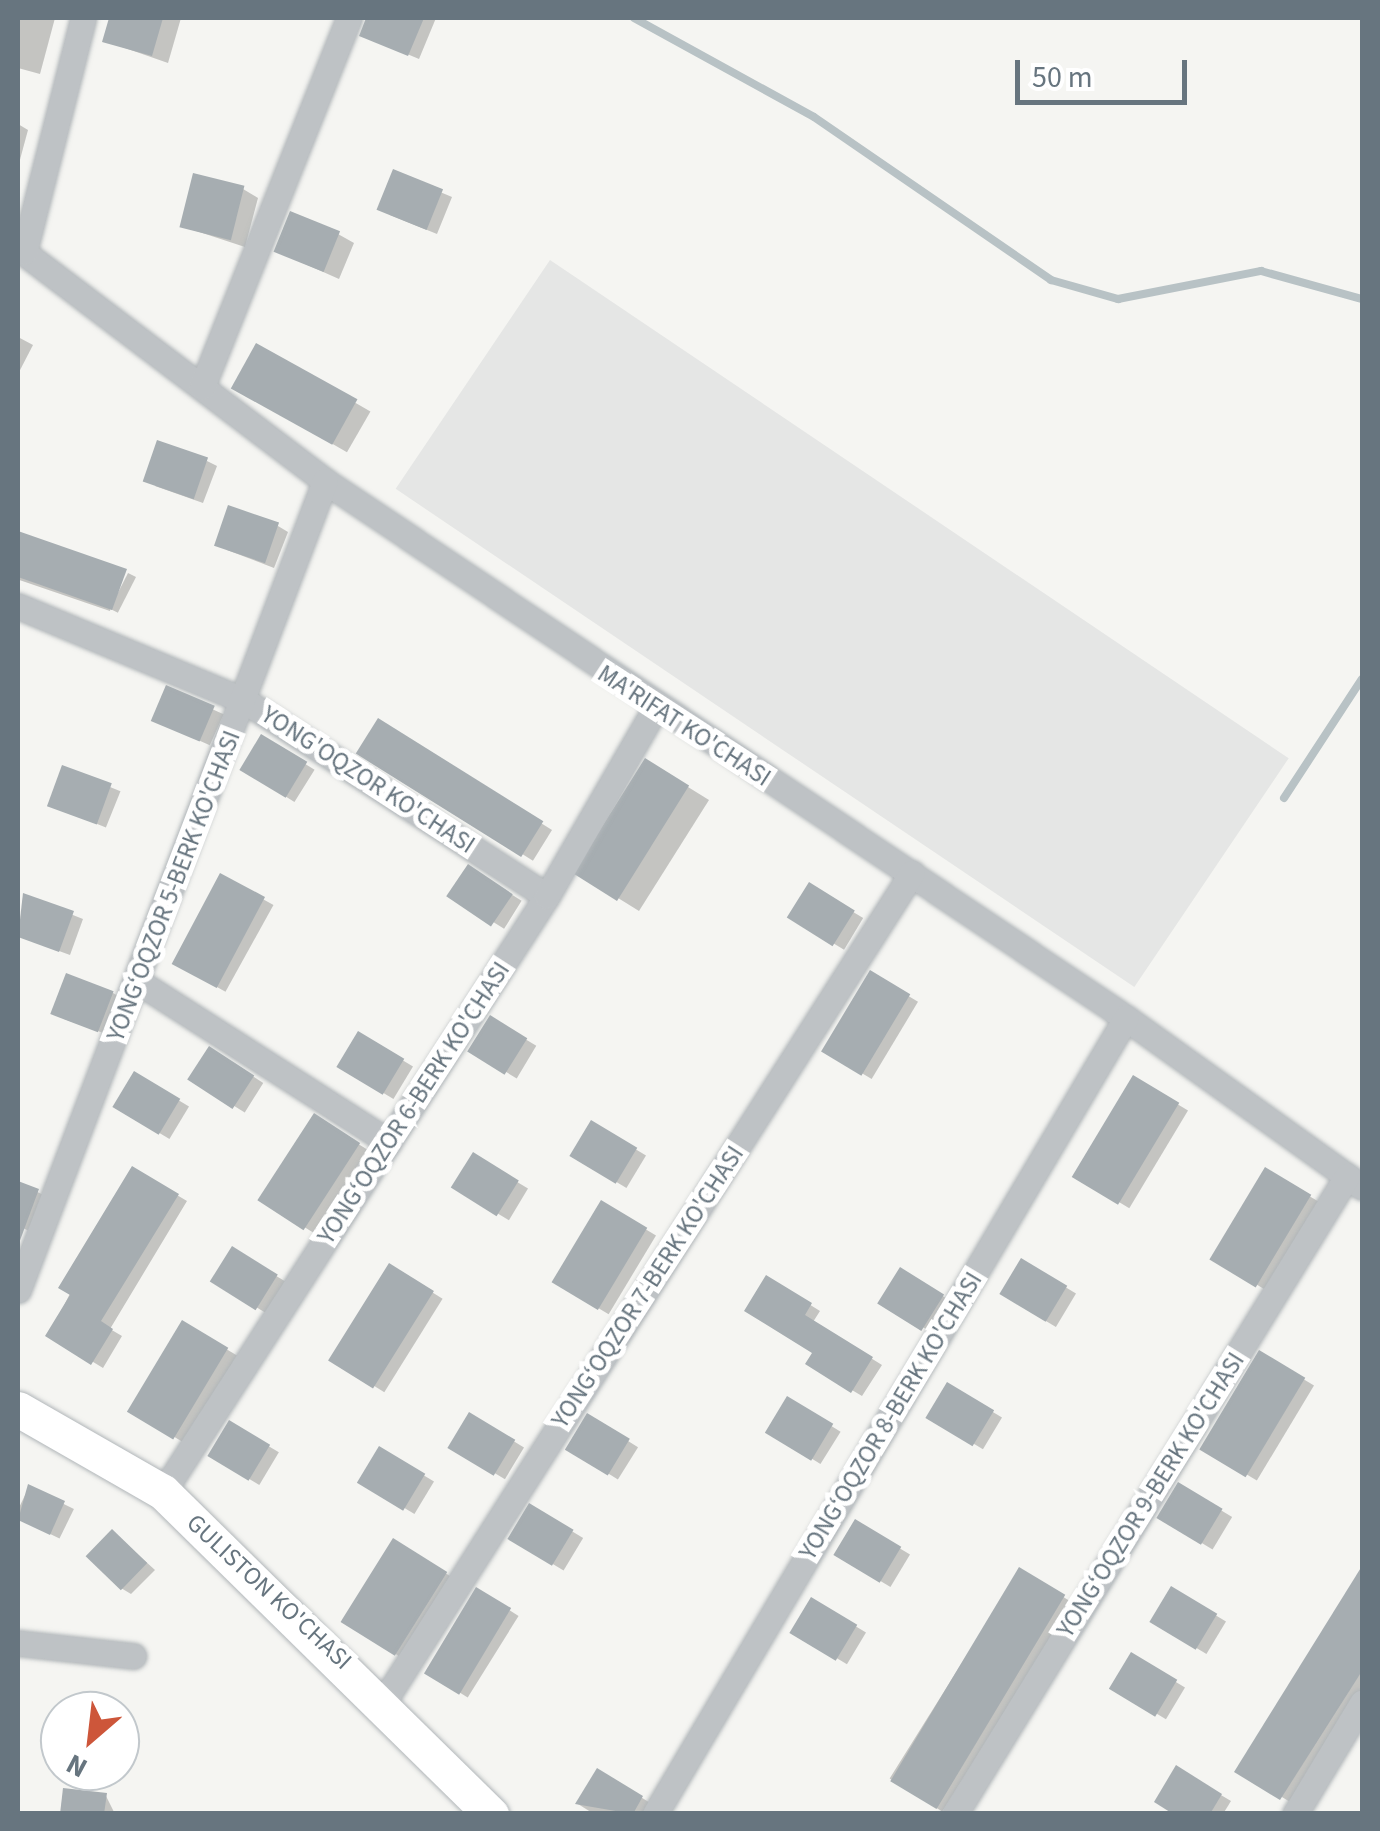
<!DOCTYPE html>
<meta charset="utf-8">
<style>
body{margin:0}
#map{position:relative;width:1380px;height:1831px;overflow:hidden;background:#f5f5f2;font-family:"Source Sans 3",sans-serif}
div>[style]{position:absolute}
.built>*{inset:0;background:#e5e6e5;transform-origin:0 0}
.shadow>*{inset:0;background:#0003;transform-origin:0 0}
.stream>*{height:8px;margin:-4px;padding:0 4px;transform-origin:4px;border-radius:4px;background:#b8c2c5}
.building>*{inset:0;background:#a6adb1;transform-origin:0 0}
.roads{filter:drop-shadow(0 0 2px #b1b6b9) drop-shadow(0 0 2px #b1b6b9)}
.street>*{height:25px;margin:-12.5px;padding:0 12.5px;transform-origin:12.5px;border-radius:12.5px;background:#bec2c5}
.secondary>*{height:35px;margin:-17.5px;padding:0 17.5px;transform-origin:17.5px;border-radius:17.5px;background:#fff}
span{translate:-50% -50%;white-space:nowrap;text-align:center;line-height:1.15;-webkit-text-stroke:10px #fff;paint-order:stroke}
.street-label{font-size:25px;color:#67757f}
.frame{position:absolute;inset:0;border:20px solid #67757f;pointer-events:none}
.north{position:absolute;left:40px;top:1691px;width:100px;height:100px;box-sizing:border-box;background:#fff;border:2px solid #c2c8cc;border-radius:50%;rotate:208deg;font-size:28px;font-weight:700;line-height:40px;text-align:center;color:#67757f}
.north::after{content:'';display:block;margin:auto;width:35px;height:45px;background:#cd563a;clip-path:polygon(50% 0,100% 100%,50% 72%,0 100%)}
.scale{position:absolute;left:1015px;top:60px;width:172px;height:45px;box-sizing:border-box;border:5px solid #67757f;border-top:0;padding-left:12px;font-size:30px;line-height:35px;white-space:nowrap;color:#67757f;-webkit-text-stroke:8px #fff;paint-order:stroke}
</style>
<div id="map">
<div class="built">
<div style="left:550px;top:260px;width:891px;height:276px;rotate:34deg"></div>
</div>
<div class="shadow">
<div style="clip-path:polygon(18px 18px,55px 18px,40px 74px,18px 68px)"></div>
<div style="clip-path:polygon(112px 18px,181px 18px,168px 63px,105px 41px)"></div>
<div style="clip-path:polygon(369px 18px,436px 18px,419px 59px,362px 35px)"></div>
<div style="clip-path:polygon(18px 124px,28px 130px,18px 167px)"></div>
<div style="clip-path:polygon(395px 173px,452px 197px,437px 234px,390px 215px)"></div>
<div style="clip-path:polygon(243px 189px,258px 198px,245px 247px,181px 226px)"></div>
<div style="clip-path:polygon(338px 234px,354px 243px,339px 279px,276px 251px)"></div>
<div style="clip-path:polygon(18px 337px,33px 345px,18px 374px)"></div>
<div style="left:257px;top:346px;width:131px;height:47px;rotate:30deg"></div>
<div style="clip-path:polygon(207px 461px,217px 466px,203px 503px,155px 486px)"></div>
<div style="clip-path:polygon(278px 526px,288px 532px,274px 568px,227px 550px)"></div>
<div style="left:18px;top:534px;width:112px;height:43px;rotate:19deg"></div>
<div style="left:128px;top:573px;width:9px;height:40px;rotate:27deg"></div>
<div style="left:167px;top:689px;width:62px;height:34px;rotate:24deg"></div>
<div style="left:379px;top:722px;width:204px;height:36px;rotate:32deg"></div>
<div style="left:262px;top:737px;width:62px;height:38px;rotate:32deg"></div>
<div style="left:63px;top:768px;width:62px;height:39px;rotate:22deg"></div>
<div style="clip-path:polygon(667px 774px,709px 800px,639px 911px,581px 875px)"></div>
<div style="left:469px;top:868px;width:62px;height:33px;rotate:32deg"></div>
<div style="left:221px;top:876px;width:60px;height:99px;rotate:29deg"></div>
<div style="left:810px;top:886px;width:62px;height:37px;rotate:31deg"></div>
<div style="clip-path:polygon(25px 896px,83px 919px,70px 955px,18px 936px)"></div>
<div style="left:870px;top:973px;width:56px;height:90px;rotate:31deg"></div>
<div style="clip-path:polygon(113px 993px,123px 999px,109px 1035px,64px 1019px)"></div>
<div style="left:490px;top:1018px;width:54px;height:38px;rotate:31deg"></div>
<div style="left:359px;top:1034px;width:63px;height:38px;rotate:31deg"></div>
<div style="left:209px;top:1049px;width:64px;height:35px;rotate:32deg"></div>
<div style="left:135px;top:1074px;width:63px;height:38px;rotate:31deg"></div>
<div style="left:1134px;top:1078px;width:63px;height:114px;rotate:31deg"></div>
<div style="left:315px;top:1117px;width:62px;height:99px;rotate:32deg"></div>
<div style="left:592px;top:1123px;width:63px;height:38px;rotate:31deg"></div>
<div style="left:474px;top:1156px;width:63px;height:37px;rotate:31deg"></div>
<div style="clip-path:polygon(133px 1169px,187px 1201px,110px 1329px,122px 1336px,103px 1368px,49px 1335px)"></div>
<div style="left:1266px;top:1170px;width:63px;height:103px;rotate:31deg"></div>
<div style="clip-path:polygon(18px 1183px,48px 1197px,34px 1233px,18px 1226px)"></div>
<div style="left:602px;top:1203px;width:63px;height:92px;rotate:31deg"></div>
<div style="left:233px;top:1250px;width:63px;height:37px;rotate:31deg"></div>
<div style="left:1022px;top:1261px;width:63px;height:39px;rotate:31deg"></div>
<div style="left:390px;top:1266px;width:62px;height:110px;rotate:32deg"></div>
<div style="left:901px;top:1271px;width:60px;height:37px;rotate:31deg"></div>
<div style="clip-path:polygon(767px 1278px,820px 1311px,813px 1322px,882px 1365px,862px 1396px,808px 1364px,815px 1352px)"></div>
<div style="left:183px;top:1323px;width:63px;height:102px;rotate:31deg"></div>
<div style="left:1260px;top:1353px;width:63px;height:111px;rotate:31deg"></div>
<div style="left:948px;top:1385px;width:63px;height:37px;rotate:31deg"></div>
<div style="left:788px;top:1399px;width:62px;height:38px;rotate:32deg"></div>
<div style="left:470px;top:1415px;width:63px;height:37px;rotate:31deg"></div>
<div style="left:588px;top:1416px;width:59px;height:38px;rotate:32deg"></div>
<div style="left:230px;top:1423px;width:57px;height:38px;rotate:31deg"></div>
<div style="left:380px;top:1449px;width:63px;height:38px;rotate:31deg"></div>
<div style="left:1179px;top:1485px;width:62px;height:38px;rotate:31deg"></div>
<div style="left:29px;top:1487px;width:50px;height:33px;rotate:26deg"></div>
<div style="left:530px;top:1506px;width:62px;height:38px;rotate:31deg"></div>
<div style="left:856px;top:1522px;width:63px;height:38px;rotate:31deg"></div>
<div style="clip-path:polygon(113px 1532px,155px 1570px,131px 1594px,121px 1588px)"></div>
<div style="left:394px;top:1541px;width:73px;height:95px;rotate:32deg"></div>
<div style="clip-path:polygon(1362px 1569px,1362px 1689px,1292px 1803px,1238px 1771px)"></div>
<div style="left:1020px;top:1570px;width:62px;height:246px;rotate:32deg"></div>
<div style="left:1172px;top:1589px;width:63px;height:38px;rotate:31deg"></div>
<div style="left:477px;top:1590px;width:49px;height:96px;rotate:32deg"></div>
<div style="left:812px;top:1600px;width:63px;height:37px;rotate:31deg"></div>
<div style="left:1131px;top:1655px;width:63px;height:37px;rotate:31deg"></div>
<div style="clip-path:polygon(1177px 1769px,1231px 1801px,1223px 1814px,1178px 1814px)"></div>
<div style="clip-path:polygon(598px 1771px,652px 1804px,646px 1814px,594px 1814px,578px 1804px)"></div>
<div style="clip-path:polygon(106px 1796px,115px 1814px,63px 1814px)"></div>
</div>
<div class="stream">
<div style="left:634px;top:18px;width:205px;rotate:28.8deg"></div>
<div style="left:814px;top:117px;width:288px;rotate:34.5deg"></div>
<div style="left:1051px;top:280px;width:70px;rotate:15.8deg"></div>
<div style="left:1118px;top:299px;width:146px;rotate:-11.1deg"></div>
<div style="left:1261px;top:271px;width:105px;rotate:15.5deg"></div>
<div style="left:1284px;top:798px;width:142px;rotate:-56.8deg"></div>
</div>
<div class="building">
<div style="clip-path:polygon(109px 18px,163px 18px,152px 56px,102px 42px)"></div>
<div style="clip-path:polygon(366px 18px,424px 18px,408px 56px,359px 36px)"></div>
<div style="left:393px;top:169px;width:54px;height:44px;rotate:22deg"></div>
<div style="left:193px;top:173px;width:53px;height:56px;rotate:14deg"></div>
<div style="left:290px;top:211px;width:54px;height:44px;rotate:22deg"></div>
<div style="left:256px;top:343px;width:116px;height:52px;rotate:29deg"></div>
<div style="left:157px;top:440px;width:54px;height:44px;rotate:19deg"></div>
<div style="left:228px;top:505px;width:54px;height:43px;rotate:19deg"></div>
<div style="clip-path:polygon(18px 531px,127px 569px,112px 610px,18px 577px)"></div>
<div style="left:166px;top:685px;width:53px;height:39px;rotate:23deg"></div>
<div style="left:378px;top:718px;width:195px;height:42px;rotate:32deg"></div>
<div style="left:261px;top:734px;width:54px;height:42px;rotate:31deg"></div>
<div style="left:645px;top:758px;width:52px;height:136px;rotate:32deg"></div>
<div style="left:62px;top:765px;width:53px;height:44px;rotate:20deg"></div>
<div style="left:468px;top:864px;width:54px;height:39px;rotate:34deg"></div>
<div style="left:220px;top:873px;width:51px;height:103px;rotate:28deg"></div>
<div style="left:809px;top:882px;width:54px;height:42px;rotate:32deg"></div>
<div style="clip-path:polygon(23px 893px,74px 911px,59px 952px,18px 937px)"></div>
<div style="left:870px;top:970px;width:47px;height:95px;rotate:31deg"></div>
<div style="left:66px;top:973px;width:51px;height:44px;rotate:21deg"></div>
<div style="left:490px;top:1015px;width:44px;height:43px;rotate:32deg"></div>
<div style="left:358px;top:1031px;width:54px;height:42px;rotate:31deg"></div>
<div style="left:209px;top:1046px;width:54px;height:40px;rotate:33deg"></div>
<div style="left:134px;top:1071px;width:54px;height:42px;rotate:31deg"></div>
<div style="left:1133px;top:1075px;width:54px;height:119px;rotate:31deg"></div>
<div style="left:314px;top:1113px;width:55px;height:104px;rotate:33deg"></div>
<div style="left:591px;top:1120px;width:54px;height:42px;rotate:31deg"></div>
<div style="left:473px;top:1152px;width:54px;height:42px;rotate:32deg"></div>
<div style="clip-path:polygon(132px 1166px,179px 1194px,101px 1321px,113px 1329px,91px 1365px,45px 1336px,70px 1295px,58px 1288px)"></div>
<div style="left:1265px;top:1167px;width:54px;height:108px;rotate:31deg"></div>
<div style="clip-path:polygon(18px 1181px,39px 1189px,18px 1246px)"></div>
<div style="left:601px;top:1200px;width:54px;height:96px;rotate:31deg"></div>
<div style="left:232px;top:1246px;width:54px;height:42px;rotate:32deg"></div>
<div style="left:1021px;top:1258px;width:54px;height:42px;rotate:31deg"></div>
<div style="left:389px;top:1263px;width:53px;height:115px;rotate:32deg"></div>
<div style="left:900px;top:1267px;width:52px;height:43px;rotate:32deg"></div>
<div style="clip-path:polygon(766px 1275px,812px 1303px,805px 1315px,873px 1357px,851px 1393px,805px 1364px,812px 1353px,744px 1311px)"></div>
<div style="left:182px;top:1320px;width:54px;height:107px;rotate:31deg"></div>
<div style="left:1259px;top:1350px;width:54px;height:116px;rotate:31deg"></div>
<div style="left:947px;top:1382px;width:55px;height:42px;rotate:31deg"></div>
<div style="left:787px;top:1396px;width:54px;height:43px;rotate:31deg"></div>
<div style="left:469px;top:1412px;width:54px;height:42px;rotate:31deg"></div>
<div style="left:587px;top:1413px;width:50px;height:43px;rotate:31deg"></div>
<div style="left:229px;top:1420px;width:48px;height:42px;rotate:31deg"></div>
<div style="left:379px;top:1446px;width:54px;height:43px;rotate:31deg"></div>
<div style="left:1178px;top:1482px;width:52px;height:42px;rotate:31deg"></div>
<div style="clip-path:polygon(28px 1484px,65px 1501px,50px 1535px,18px 1520px)"></div>
<div style="left:529px;top:1503px;width:52px;height:42px;rotate:31deg"></div>
<div style="left:855px;top:1519px;width:54px;height:42px;rotate:31deg"></div>
<div style="left:112px;top:1529px;width:49px;height:38px;rotate:44deg"></div>
<div style="left:393px;top:1538px;width:64px;height:99px;rotate:32deg"></div>
<div style="clip-path:polygon(1362px 1566px,1362px 1671px,1280px 1800px,1234px 1772px)"></div>
<div style="left:1019px;top:1567px;width:54px;height:250px;rotate:31deg"></div>
<div style="left:1171px;top:1586px;width:54px;height:42px;rotate:31deg"></div>
<div style="left:476px;top:1587px;width:41px;height:101px;rotate:31deg"></div>
<div style="left:811px;top:1597px;width:54px;height:42px;rotate:31deg"></div>
<div style="left:1131px;top:1652px;width:54px;height:43px;rotate:31deg"></div>
<div style="clip-path:polygon(1176px 1765px,1222px 1794px,1210px 1814px,1173px 1814px,1154px 1802px)"></div>
<div style="clip-path:polygon(597px 1768px,643px 1796px,633px 1814px,575px 1804px)"></div>
<div style="clip-path:polygon(63px 1788px,107px 1793px,104px 1814px,60px 1814px)"></div>
</div>
<div class="roads">
<div class="street">
<div style="left:18px;top:248px;width:385px;rotate:37.2deg"></div>
<div style="left:325px;top:481px;width:964px;rotate:33.84deg"></div>
<div style="left:1126px;top:1018px;width:290px;rotate:35.6deg"></div>
<div style="left:24px;top:252px;width:241px;rotate:-75.8deg"></div>
<div style="left:202px;top:387px;width:397px;rotate:-68.3deg"></div>
<div style="left:18px;top:606px;width:246px;rotate:22.7deg"></div>
<div style="left:245px;top:701px;width:359px;rotate:32.9deg"></div>
<div style="left:137px;top:981px;width:299px;rotate:32.6deg"></div>
<div style="left:18px;top:1290px;width:865px;rotate:-69.22deg"></div>
<div style="left:163px;top:1492px;width:709px;rotate:-57.21deg"></div>
<div style="left:547px;top:896px;width:216px;rotate:-60deg"></div>
<div style="left:18px;top:1643px;width:116px;rotate:6.4deg"></div>
<div style="left:384px;top:1701px;width:982px;rotate:-57.48deg"></div>
<div style="left:655px;top:1814px;width:925px;rotate:-59.39deg"></div>
<div style="left:955px;top:1814px;width:749px;rotate:-58.43deg"></div>
<div style="left:1295px;top:1814px;width:130px;rotate:-58.9deg"></div>
</div>
<div class="secondary">
<div style="left:18px;top:1409px;width:167px;rotate:29.8deg"></div>
<div style="left:163px;top:1492px;width:460px;rotate:44.5deg"></div>
</div>
</div>
<div class="street-label">
<span style="left:684px;top:726px;rotate:33deg">MA'RIFAT KO'CHASI</span>
<span style="left:368px;top:780px;rotate:33deg">YONG'OQZOR KO'CHASI</span>
<span style="left:174px;top:886px;rotate:-69deg">YONG‘OQZOR 5-BERK KO'CHASI</span>
<span style="left:414px;top:1103px;rotate:-57deg">YONG‘OQZOR 6-BERK KO'CHASI</span>
<span style="left:648px;top:1287px;rotate:-57deg">YONG‘OQZOR 7-BERK KO'CHASI</span>
<span style="left:891px;top:1416px;rotate:-59deg">YONG‘OQZOR 8-BERK KO'CHASI</span>
<span style="left:1151px;top:1495px;rotate:-58deg">YONG‘OQZOR 9-BERK KO'CHASI</span>
<span style="left:269px;top:1592px;rotate:43deg">GULISTON KO'CHASI</span>
</div>
<div class="frame"></div>
<div class="north">N</div>
<div class="scale">50 m</div>
</div>
